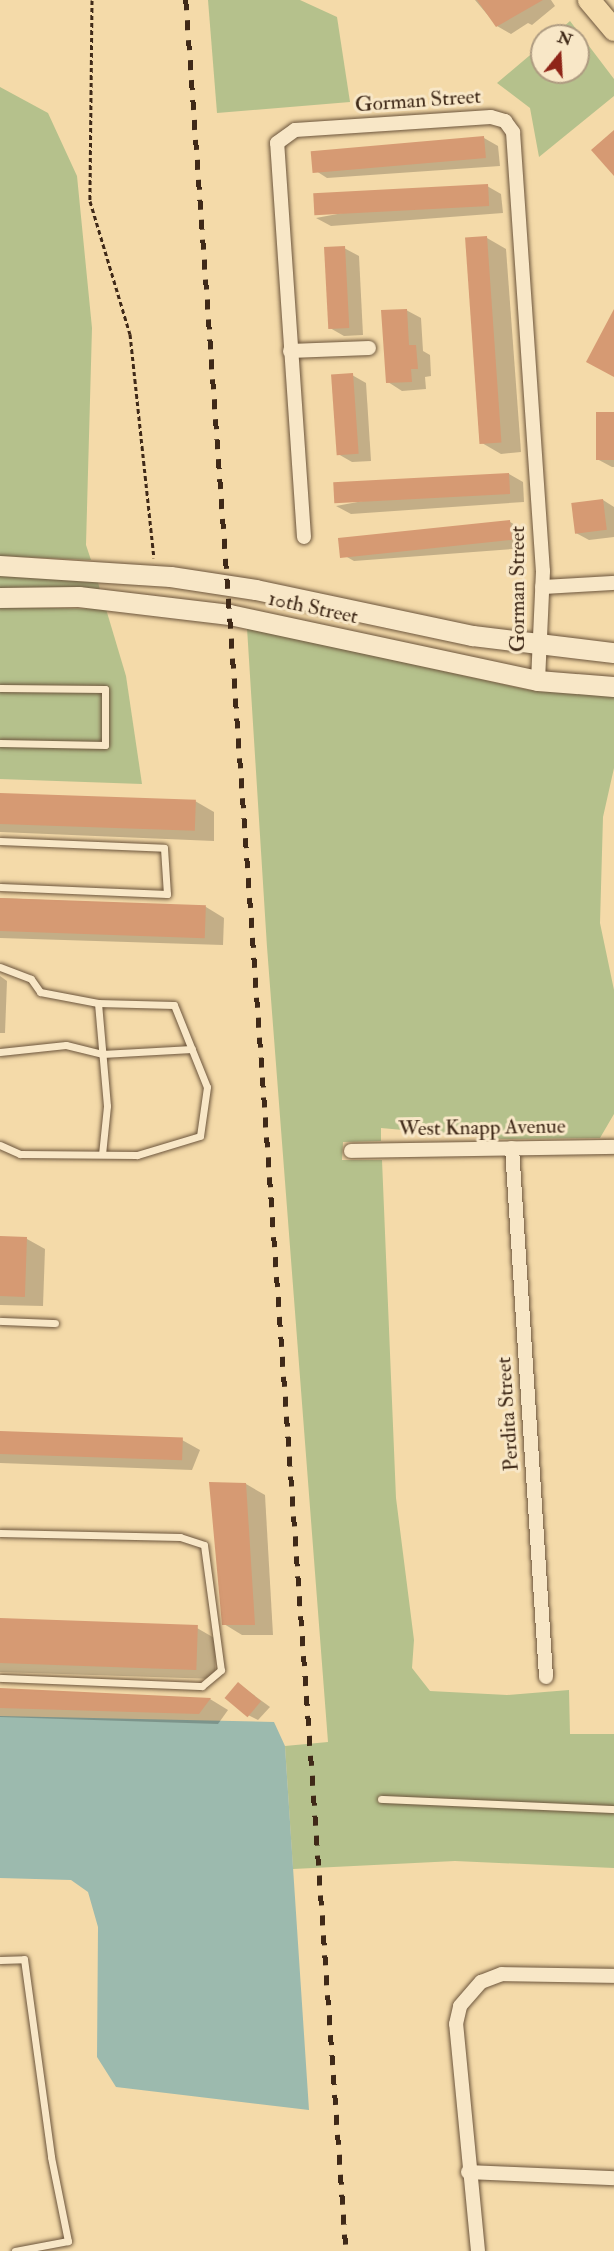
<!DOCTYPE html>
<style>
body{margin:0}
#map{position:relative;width:614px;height:2251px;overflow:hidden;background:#f4daa9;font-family:"IM FELL Double Pica",serif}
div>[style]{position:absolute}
.green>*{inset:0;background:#b5c18c}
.water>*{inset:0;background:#9cbaae}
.shadow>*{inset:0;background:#0003}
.building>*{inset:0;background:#d69a73;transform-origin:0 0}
.path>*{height:3px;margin-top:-1.5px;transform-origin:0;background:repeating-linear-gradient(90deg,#3f2918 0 4.5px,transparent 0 7.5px)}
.roads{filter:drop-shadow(0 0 2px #6c553c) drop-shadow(0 0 2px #6c553c)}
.lane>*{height:7px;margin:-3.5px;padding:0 3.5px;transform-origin:3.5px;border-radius:3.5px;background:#f8e7c7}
.street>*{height:14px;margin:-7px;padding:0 7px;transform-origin:7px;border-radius:7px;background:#f8e7c7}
.secondary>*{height:20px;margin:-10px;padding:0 10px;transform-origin:10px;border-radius:10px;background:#f8e7c7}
.primary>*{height:22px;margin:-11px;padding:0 11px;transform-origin:11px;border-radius:11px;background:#f4daa9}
.rail>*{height:4.5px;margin-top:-2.25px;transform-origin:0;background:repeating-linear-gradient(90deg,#3f2918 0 10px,transparent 0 20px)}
span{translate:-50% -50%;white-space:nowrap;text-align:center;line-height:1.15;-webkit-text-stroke:6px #f8e7c7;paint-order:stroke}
.street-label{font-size:21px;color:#3f2918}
.north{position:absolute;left:530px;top:24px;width:60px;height:60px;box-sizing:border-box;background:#f8e7c7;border:2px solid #ae9b81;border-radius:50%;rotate:18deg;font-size:16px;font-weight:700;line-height:24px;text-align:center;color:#3f2918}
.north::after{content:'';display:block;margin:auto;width:21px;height:27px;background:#8f2418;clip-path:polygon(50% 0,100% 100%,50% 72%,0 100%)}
</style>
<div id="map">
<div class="green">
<div style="clip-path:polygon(208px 0,300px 0,337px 17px,350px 102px,217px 113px)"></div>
<div style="clip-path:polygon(570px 21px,614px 79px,614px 96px,539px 157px,530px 108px,497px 83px,542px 45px,542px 72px,578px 72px,578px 36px,553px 36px)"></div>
<div style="clip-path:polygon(0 87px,48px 113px,77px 176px,92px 328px,86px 545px,91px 560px,0 556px)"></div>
<div style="clip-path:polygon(0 575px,97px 578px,100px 590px,0 589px)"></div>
<div style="clip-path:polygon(0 607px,106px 609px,126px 676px,142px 784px,0 779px)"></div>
<div style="clip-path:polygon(247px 628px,529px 690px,614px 696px,614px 768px,603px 817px,600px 923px,614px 990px,614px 1114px,600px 1138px,502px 1139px,381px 1128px,381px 1141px,343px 1142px,342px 1160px,382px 1160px,396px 1498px,414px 1640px,412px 1668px,430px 1691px,507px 1695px,569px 1690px,570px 1734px,614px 1734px,614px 1868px,455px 1861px,293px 1869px,285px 1746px,328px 1742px,267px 947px)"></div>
</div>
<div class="water">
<div style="clip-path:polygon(0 1716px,274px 1722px,285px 1746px,309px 2110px,116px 2087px,97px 2057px,98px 1927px,88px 1892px,71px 1880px,0 1878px)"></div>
</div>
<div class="shadow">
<div style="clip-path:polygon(475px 0,551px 0,555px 6px,532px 25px,528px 23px,511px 34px,497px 26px)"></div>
<div style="clip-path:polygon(484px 138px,498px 146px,500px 166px,327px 178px,313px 169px)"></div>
<div style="clip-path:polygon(487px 186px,501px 194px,503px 213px,331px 226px,316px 218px)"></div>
<div style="clip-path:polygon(487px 238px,506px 249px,521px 452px,501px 454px,482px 443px)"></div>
<div style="clip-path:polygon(344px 248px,359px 256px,363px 335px,344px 336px,330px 328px)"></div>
<div style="clip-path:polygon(406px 310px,421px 318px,423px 351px,430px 355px,431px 376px,425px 377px,426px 389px,402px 391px,388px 382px)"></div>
<div style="clip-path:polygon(352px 375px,366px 383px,371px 461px,352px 462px,338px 454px)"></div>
<div style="clip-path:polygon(614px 413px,614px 467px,612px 467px,597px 459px)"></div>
<div style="clip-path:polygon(509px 474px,523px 482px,524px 502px,351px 514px,336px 506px)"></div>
<div style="clip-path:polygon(603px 500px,614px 507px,614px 537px,589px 540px,576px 533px)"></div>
<div style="clip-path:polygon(510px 522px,524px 530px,526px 548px,354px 561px,340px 553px)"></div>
<div style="clip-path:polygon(0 794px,195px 801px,214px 812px,214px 841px,0 832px)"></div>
<div style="clip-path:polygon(0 898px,206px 907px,224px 918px,223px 945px,0 938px)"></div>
<div style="clip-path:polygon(0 976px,7px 981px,5px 1033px,0 1033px)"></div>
<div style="clip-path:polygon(0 1238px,27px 1239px,45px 1249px,43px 1306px,0 1305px)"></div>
<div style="clip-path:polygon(0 1432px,182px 1440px,200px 1450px,192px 1470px,0 1463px)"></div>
<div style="clip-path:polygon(211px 1483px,246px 1484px,265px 1495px,273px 1635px,242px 1635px,224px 1624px)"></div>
<div style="clip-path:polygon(0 1620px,197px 1628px,216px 1639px,215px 1679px,0 1672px)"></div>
<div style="clip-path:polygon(239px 1684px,270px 1707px,258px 1720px,248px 1715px)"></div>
<div style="clip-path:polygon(0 1689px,210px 1699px,228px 1710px,218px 1724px,0 1717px)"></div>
</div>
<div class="building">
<div style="clip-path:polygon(477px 0,543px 0,496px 27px)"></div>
<div style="clip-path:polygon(614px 130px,614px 176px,591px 150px)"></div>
<div style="left:484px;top:136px;width:22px;height:174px;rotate:85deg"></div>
<div style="left:488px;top:184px;width:22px;height:175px;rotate:87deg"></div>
<div style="left:487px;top:236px;width:207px;height:22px;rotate:86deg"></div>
<div style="left:345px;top:246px;width:82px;height:21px;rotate:87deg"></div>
<div style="clip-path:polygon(407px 309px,409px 345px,416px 345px,418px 369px,411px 369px,412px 382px,386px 383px,381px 310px)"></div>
<div style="clip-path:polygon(614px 309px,614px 377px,586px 362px)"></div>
<div style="left:353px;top:373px;width:81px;height:22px;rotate:86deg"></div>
<div style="left:596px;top:412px;width:18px;height:48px"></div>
<div style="left:509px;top:473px;width:21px;height:176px;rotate:87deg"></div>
<div style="left:603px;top:499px;width:31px;height:32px;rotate:83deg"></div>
<div style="left:510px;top:520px;width:20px;height:173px;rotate:84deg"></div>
<div style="left:0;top:793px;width:196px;height:31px;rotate:2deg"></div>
<div style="left:0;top:898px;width:206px;height:33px;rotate:2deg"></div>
<div style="left:0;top:1236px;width:27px;height:60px;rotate:2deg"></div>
<div style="left:0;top:1431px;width:183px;height:23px;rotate:2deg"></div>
<div style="clip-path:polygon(209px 1482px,246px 1483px,255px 1625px,222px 1625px)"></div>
<div style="left:0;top:1618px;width:198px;height:45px;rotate:2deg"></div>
<div style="left:238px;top:1682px;width:30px;height:21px;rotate:40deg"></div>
<div style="clip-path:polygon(0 1688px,211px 1698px,199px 1714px,0 1708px)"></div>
</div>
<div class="path">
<div style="left:92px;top:0;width:201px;rotate:90.6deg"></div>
<div style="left:90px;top:201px;width:139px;rotate:73.3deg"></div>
<div style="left:130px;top:334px;width:225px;rotate:83.9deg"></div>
</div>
<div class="roads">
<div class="lane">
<div style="left:0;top:688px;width:105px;rotate:0.5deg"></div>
<div style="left:105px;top:689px;width:56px;rotate:90deg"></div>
<div style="left:105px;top:745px;width:105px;rotate:-178.9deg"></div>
<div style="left:0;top:841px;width:164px;rotate:2.4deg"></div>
<div style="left:164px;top:848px;width:46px;rotate:86.3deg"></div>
<div style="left:167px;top:894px;width:167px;rotate:-177.6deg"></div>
<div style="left:0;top:967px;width:33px;rotate:21deg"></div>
<div style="left:31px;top:979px;width:16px;rotate:55deg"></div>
<div style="left:40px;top:992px;width:59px;rotate:10.7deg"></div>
<div style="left:98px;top:1003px;width:76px;rotate:1.5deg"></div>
<div style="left:174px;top:1005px;width:88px;rotate:68.1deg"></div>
<div style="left:207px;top:1087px;width:49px;rotate:98.1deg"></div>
<div style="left:200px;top:1136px;width:66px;rotate:163.2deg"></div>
<div style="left:137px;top:1155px;width:117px;rotate:-179.5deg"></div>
<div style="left:20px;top:1154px;width:22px;rotate:-156deg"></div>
<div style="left:98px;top:1003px;width:103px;rotate:85deg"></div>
<div style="left:107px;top:1106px;width:48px;rotate:95.9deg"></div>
<div style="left:0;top:1052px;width:66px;rotate:-6.1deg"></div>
<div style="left:66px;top:1045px;width:37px;rotate:14deg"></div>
<div style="left:102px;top:1054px;width:90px;rotate:-3.2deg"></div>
<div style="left:0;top:1321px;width:55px;rotate:2.1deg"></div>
<div style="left:0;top:1533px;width:180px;rotate:1.3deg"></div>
<div style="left:180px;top:1537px;width:25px;rotate:18deg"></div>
<div style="left:204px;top:1545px;width:126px;rotate:82.3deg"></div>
<div style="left:221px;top:1670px;width:25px;rotate:140deg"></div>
<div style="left:202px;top:1686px;width:202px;rotate:-177.7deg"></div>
<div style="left:381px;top:1799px;width:233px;rotate:2.5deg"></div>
<div style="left:0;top:1960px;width:24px;rotate:-2deg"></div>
<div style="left:24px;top:1959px;width:200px;rotate:82.2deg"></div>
<div style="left:51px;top:2157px;width:86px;rotate:78.6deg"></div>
<div style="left:68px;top:2241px;width:54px;rotate:169.3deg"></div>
</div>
<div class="street">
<div style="left:290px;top:351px;width:79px;rotate:-2.2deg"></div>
<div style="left:304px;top:537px;width:395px;rotate:-93.9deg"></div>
<div style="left:277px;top:143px;width:22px;rotate:-36deg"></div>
<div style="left:295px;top:130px;width:196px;rotate:-3.8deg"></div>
<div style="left:491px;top:117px;width:15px;rotate:16deg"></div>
<div style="left:505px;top:121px;width:14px;rotate:54deg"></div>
<div style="left:513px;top:132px;width:440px;rotate:86.1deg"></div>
<div style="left:543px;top:571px;width:110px;rotate:92.6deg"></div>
<div style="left:542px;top:587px;width:72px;rotate:-3.2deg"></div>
<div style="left:512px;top:1148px;width:530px;rotate:86.32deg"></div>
<div style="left:351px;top:1151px;width:263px;rotate:-0.9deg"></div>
<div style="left:468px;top:2172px;width:146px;rotate:2.4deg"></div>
<div style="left:478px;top:2251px;width:228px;rotate:-95.5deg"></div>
<div style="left:456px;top:2024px;width:18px;rotate:-77deg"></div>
<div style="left:460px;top:2006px;width:32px;rotate:-49deg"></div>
<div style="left:481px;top:1982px;width:22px;rotate:-21deg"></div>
<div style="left:502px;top:1974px;width:112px;rotate:1deg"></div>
</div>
<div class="secondary">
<div style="left:0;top:566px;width:171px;rotate:3.7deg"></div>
<div style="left:171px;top:577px;width:86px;rotate:8.7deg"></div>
<div style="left:256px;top:590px;width:222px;rotate:12deg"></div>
<div style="left:473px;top:636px;width:142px;rotate:6.9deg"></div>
<div style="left:0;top:598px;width:79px;rotate:-0.7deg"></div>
<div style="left:79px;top:597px;width:152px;rotate:6.8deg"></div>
<div style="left:230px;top:615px;width:315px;rotate:12.1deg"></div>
<div style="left:538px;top:681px;width:76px;rotate:4.5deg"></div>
</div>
<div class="primary">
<div style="left:589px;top:0;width:39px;rotate:50deg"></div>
</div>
</div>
<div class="rail">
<div style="left:186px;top:0;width:2257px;rotate:85.93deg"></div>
</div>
<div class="street-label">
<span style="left:418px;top:101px;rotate:-4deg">Gorman Street</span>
<span style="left:518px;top:589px;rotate:-90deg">Gorman Street</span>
<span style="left:313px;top:608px;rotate:12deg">10th Street</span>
<span style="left:482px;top:1128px;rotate:-1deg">West Knapp Avenue</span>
<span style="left:508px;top:1414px;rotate:-94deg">Perdita Street</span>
</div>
<div class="north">N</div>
</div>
